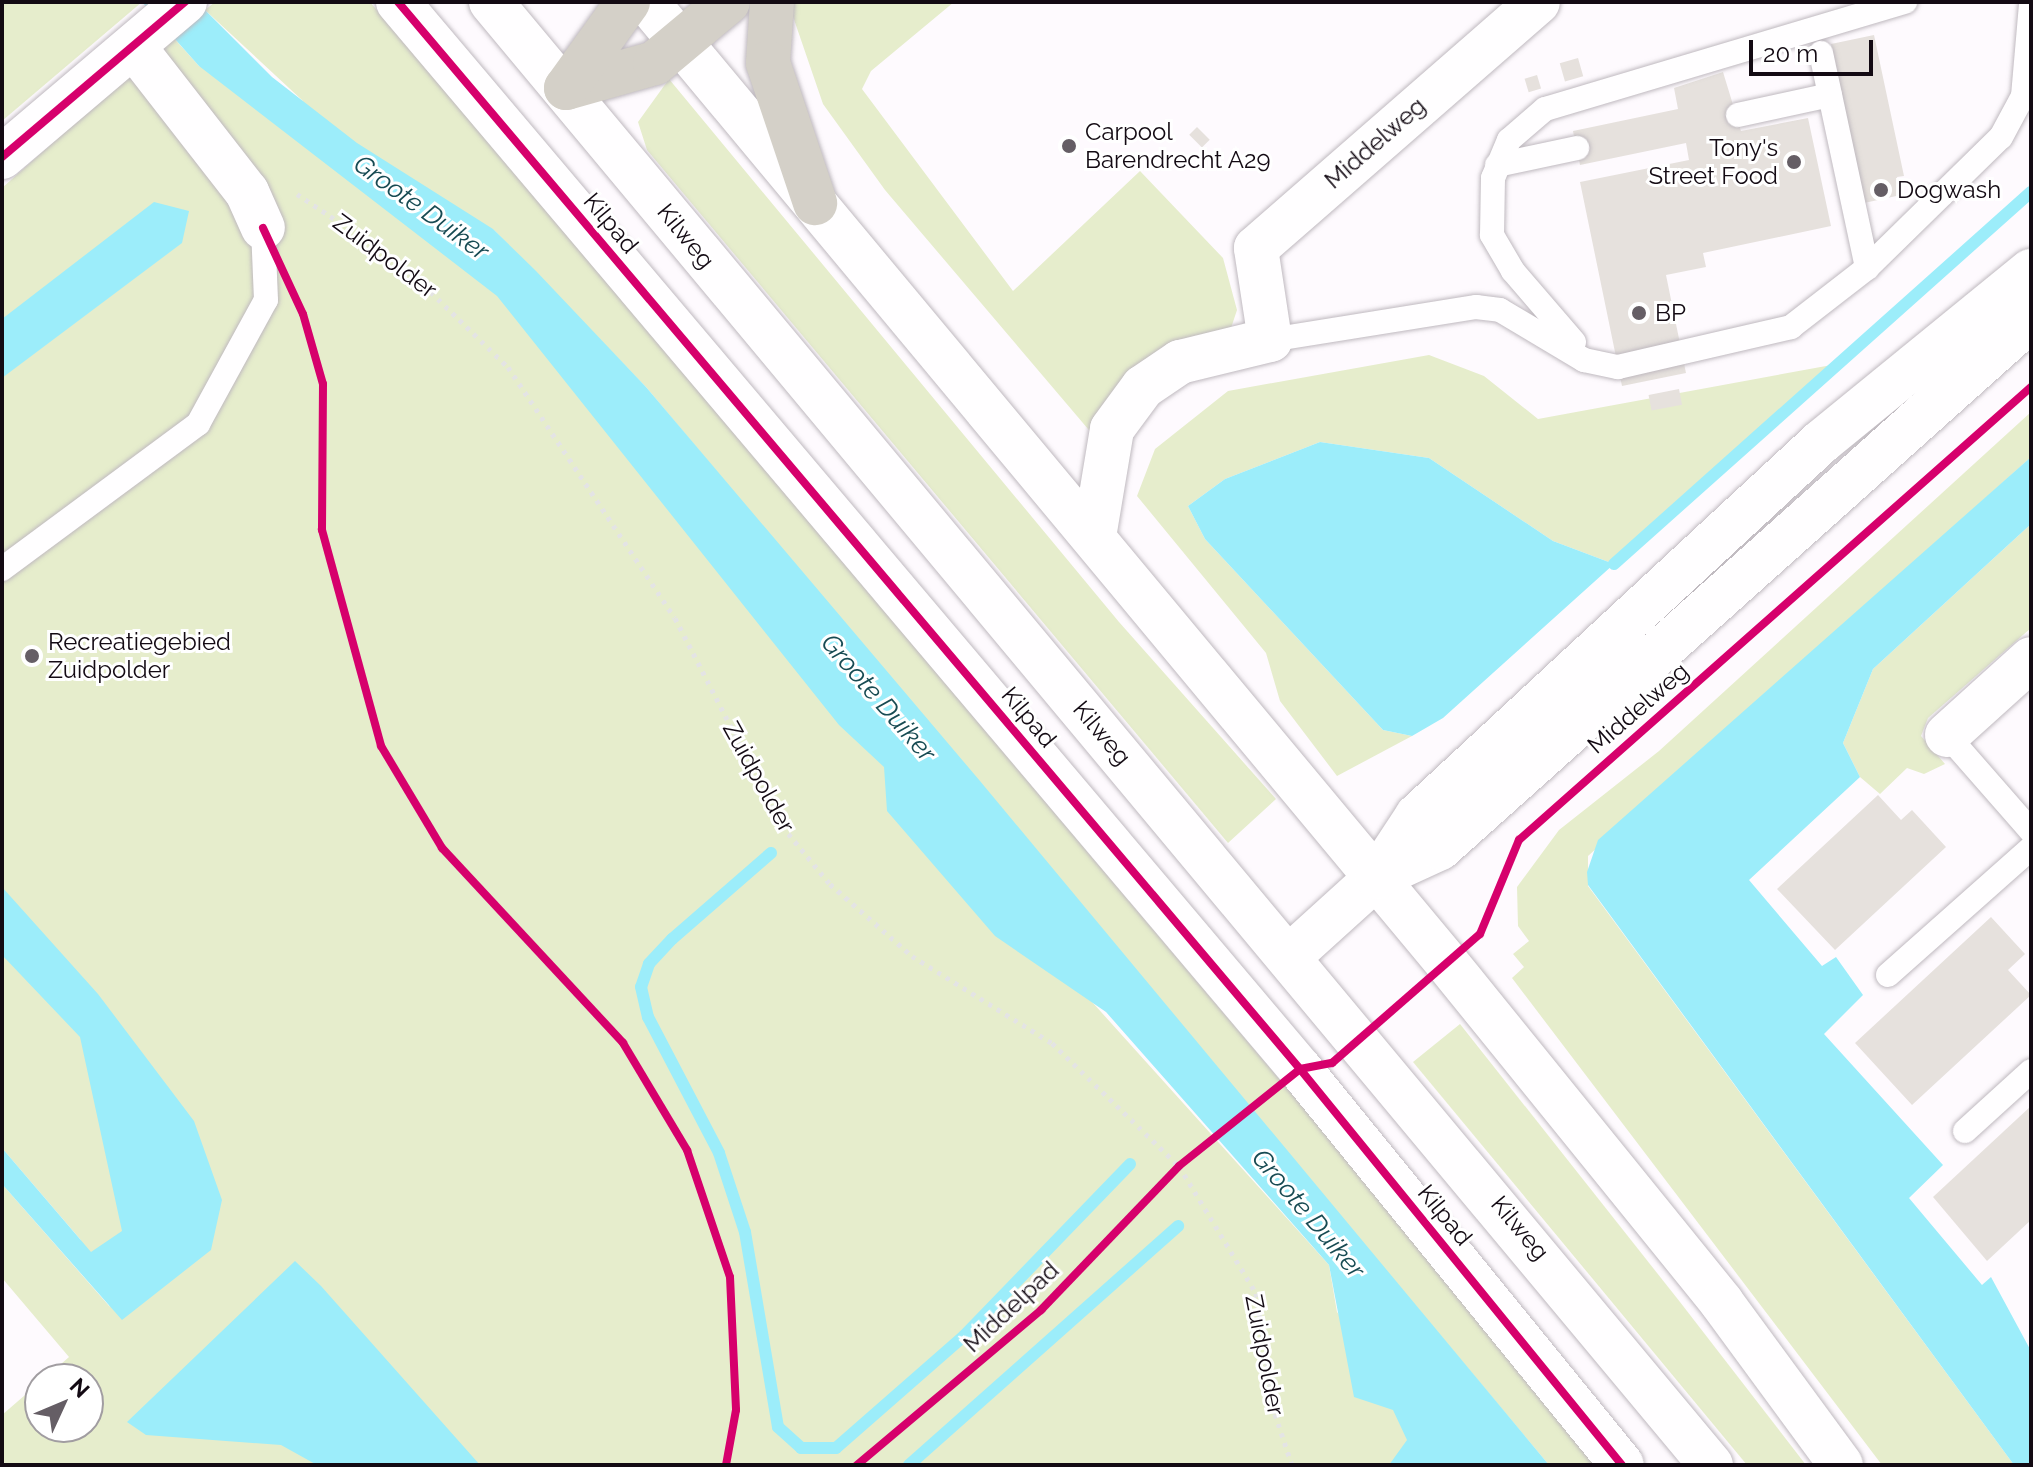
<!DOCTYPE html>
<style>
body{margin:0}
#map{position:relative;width:2033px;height:1467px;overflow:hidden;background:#fefafe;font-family:Raleway,sans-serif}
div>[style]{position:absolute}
.green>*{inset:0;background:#e6edcc}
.water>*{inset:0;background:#9cedfa}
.stream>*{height:12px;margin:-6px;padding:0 6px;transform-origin:6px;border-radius:6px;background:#9cedfa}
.building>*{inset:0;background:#e6e1dd;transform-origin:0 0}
.path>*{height:5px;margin-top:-2.5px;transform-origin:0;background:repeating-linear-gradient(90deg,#e4e4e4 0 4px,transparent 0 10px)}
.roads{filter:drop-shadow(0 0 2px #bfb9bf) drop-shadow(0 0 2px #bfb9bf)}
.lane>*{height:24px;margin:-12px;padding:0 12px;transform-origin:12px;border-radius:12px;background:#fffeff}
.street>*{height:44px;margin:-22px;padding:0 22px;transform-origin:22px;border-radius:22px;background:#fffeff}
.secondary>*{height:44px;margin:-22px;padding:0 22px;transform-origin:22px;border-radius:22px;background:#fffeff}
.highway>*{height:44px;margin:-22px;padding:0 22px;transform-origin:22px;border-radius:22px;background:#d4d0c8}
.cycleway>*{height:8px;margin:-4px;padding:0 4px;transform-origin:4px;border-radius:4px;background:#d6006c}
.dots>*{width:22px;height:22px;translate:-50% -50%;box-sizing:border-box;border:4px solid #fff;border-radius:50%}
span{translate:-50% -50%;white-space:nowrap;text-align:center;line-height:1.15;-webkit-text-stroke:6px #fff;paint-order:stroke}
.poi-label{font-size:24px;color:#130a13}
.left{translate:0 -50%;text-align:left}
.right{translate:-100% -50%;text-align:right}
.street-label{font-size:24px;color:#130a13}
.water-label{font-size:26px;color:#174b53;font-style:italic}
.frame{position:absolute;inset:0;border:4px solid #130a13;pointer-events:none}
.north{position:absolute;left:24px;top:1363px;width:80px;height:80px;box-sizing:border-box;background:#fff;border:2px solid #a19da1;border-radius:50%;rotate:46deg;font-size:22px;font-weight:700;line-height:32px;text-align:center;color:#130a13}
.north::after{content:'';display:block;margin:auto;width:28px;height:36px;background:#655e65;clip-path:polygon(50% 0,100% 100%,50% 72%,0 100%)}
.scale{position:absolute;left:1749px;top:40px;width:124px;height:36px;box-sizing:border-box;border:4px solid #130a13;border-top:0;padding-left:10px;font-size:24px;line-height:28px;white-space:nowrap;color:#130a13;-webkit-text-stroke:6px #fff;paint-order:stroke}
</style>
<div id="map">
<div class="green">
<div style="clip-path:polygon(2px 2px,142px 2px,2px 121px)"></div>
<div style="clip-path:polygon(215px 2px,370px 2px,1605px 1465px,1549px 1465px,646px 387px,493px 229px,1093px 1003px,1329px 1265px,1337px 1312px,1457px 1465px,2px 1465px,2px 1415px,40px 1382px,40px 1427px,88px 1427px,88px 1379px,44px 1379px,69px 1357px,2px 1278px,2px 1184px,110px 1307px,80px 1239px,2px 1148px,2px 188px,172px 36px,199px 66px,303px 101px,205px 10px)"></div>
<div style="clip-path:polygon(788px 2px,954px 2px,871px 71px,862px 89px,1013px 291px,1140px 171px,1223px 258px,1237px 310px,1231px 328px,1094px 436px,885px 190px,823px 104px)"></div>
<div style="clip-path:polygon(669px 79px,1119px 622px,1276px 799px,1228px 843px,647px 150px,638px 122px)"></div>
<div style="clip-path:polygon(1429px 355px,1484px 376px,1538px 419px,1837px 364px,1614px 564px,1553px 541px,1429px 458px,1320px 442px,1225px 479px,1188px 506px,1205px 539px,1383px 730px,1412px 736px,1337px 776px,1280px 701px,1266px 653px,1137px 496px,1155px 449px,1228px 391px)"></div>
<div style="clip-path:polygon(2031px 412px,2031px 457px,1588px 856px,1588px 886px,2014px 1465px,1882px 1465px,1512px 978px,1524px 967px,1513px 954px,1529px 941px,1518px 926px,1517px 887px,1559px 830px,1659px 751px)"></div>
<div style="clip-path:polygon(2031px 524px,2031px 628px,1928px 718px,1921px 736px,1945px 764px,1924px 774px,1907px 768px,1880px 794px,1860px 777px,1843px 743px,1873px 669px)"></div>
<div style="clip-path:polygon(1460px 1024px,1680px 1302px,1806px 1465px,1747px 1465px,1413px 1062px)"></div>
</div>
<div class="water">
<div style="clip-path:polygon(142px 2px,197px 2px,272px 77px,357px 143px,493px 229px,536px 271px,646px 387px,980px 781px,1549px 1465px,1389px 1465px,1407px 1440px,1393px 1410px,1354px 1397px,1329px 1265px,1106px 1012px,995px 936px,887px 811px,884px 767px,839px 725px,497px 296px,199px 66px)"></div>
<div style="clip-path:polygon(154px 202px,189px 211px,182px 243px,2px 378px,2px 319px)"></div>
<div style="clip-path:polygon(1320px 442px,1429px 458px,1553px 541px,1614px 564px,1443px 718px,1412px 736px,1383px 730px,1205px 539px,1188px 506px,1225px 479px)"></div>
<div style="clip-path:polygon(2031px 457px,2031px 524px,1873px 669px,1843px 743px,1860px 777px,1749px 880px,1822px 966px,1836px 957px,1863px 995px,1824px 1034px,1943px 1165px,1909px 1198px,1982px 1285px,1991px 1277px,2031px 1351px,2031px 1465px,2014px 1465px,1588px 885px,1587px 872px,1598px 840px)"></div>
<div style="clip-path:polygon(2px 887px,98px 994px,194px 1121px,222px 1200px,211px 1250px,122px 1320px,2px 1184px,2px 1148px,91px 1252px,122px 1231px,80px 1037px,2px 955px)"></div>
<div style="clip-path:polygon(295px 1261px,321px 1286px,480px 1465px,317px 1465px,281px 1445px,146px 1435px,127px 1422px)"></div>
</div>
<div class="stream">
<div style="left:1614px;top:564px;width:559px;rotate:-41.74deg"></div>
<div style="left:771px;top:853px;width:131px;rotate:139deg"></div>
<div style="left:672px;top:939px;width:34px;rotate:133deg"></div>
<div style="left:649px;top:964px;width:24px;rotate:109deg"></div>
<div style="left:641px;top:987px;width:31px;rotate:77deg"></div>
<div style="left:648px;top:1017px;width:153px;rotate:62.4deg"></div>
<div style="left:719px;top:1153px;width:83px;rotate:71.8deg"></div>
<div style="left:745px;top:1232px;width:198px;rotate:80.4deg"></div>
<div style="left:778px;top:1427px;width:31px;rotate:42deg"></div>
<div style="left:801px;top:1448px;width:35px"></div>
<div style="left:836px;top:1448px;width:170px;rotate:-41.2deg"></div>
<div style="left:964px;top:1336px;width:239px;rotate:-46deg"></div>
<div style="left:909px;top:1465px;width:360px;rotate:-41.6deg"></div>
</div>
<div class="building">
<div style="clip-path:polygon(1874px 35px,1904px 176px,1897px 177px,1901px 195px,1864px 203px,1831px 44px)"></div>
<div style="left:1578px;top:58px;width:19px;height:19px;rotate:74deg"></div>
<div style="clip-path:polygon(1723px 72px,1741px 131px,1808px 118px,1831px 226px,1703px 253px,1706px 267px,1666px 275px,1686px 373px,1622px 386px,1580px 182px,1689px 160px,1686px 143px,1580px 165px,1573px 131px,1678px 109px,1674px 88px)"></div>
<div style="left:1537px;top:75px;width:14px;height:13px;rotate:73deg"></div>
<div style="left:1197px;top:127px;width:18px;height:11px;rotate:45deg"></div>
<div style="left:1679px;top:389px;width:16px;height:31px;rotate:79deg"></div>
<div style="clip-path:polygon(1878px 795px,1901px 820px,1912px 810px,1946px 847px,1835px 950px,1777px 889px)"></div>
<div style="clip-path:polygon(1991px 917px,2025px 954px,2008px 970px,2031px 995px,1912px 1105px,1855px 1043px)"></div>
<div style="clip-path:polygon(2031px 1106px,2031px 1220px,1987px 1261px,1933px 1197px)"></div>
</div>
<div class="path">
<div style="left:297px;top:194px;width:126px;rotate:33.7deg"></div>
<div style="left:402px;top:264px;width:148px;rotate:44.2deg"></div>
<div style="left:508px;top:367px;width:301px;rotate:56.4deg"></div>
<div style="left:675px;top:618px;width:234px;rotate:62.8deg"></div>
<div style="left:782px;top:826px;width:75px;rotate:50.4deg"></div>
<div style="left:830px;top:884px;width:109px;rotate:41.3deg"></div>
<div style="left:912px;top:956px;width:165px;rotate:31.9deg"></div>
<div style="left:1052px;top:1043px;width:177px;rotate:44.1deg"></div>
<div style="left:1179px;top:1166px;width:149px;rotate:58.8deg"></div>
<div style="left:1256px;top:1293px;width:122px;rotate:81.1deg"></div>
<div style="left:1275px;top:1414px;width:54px;rotate:71.6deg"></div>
</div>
<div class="roads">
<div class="lane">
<div style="left:1821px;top:53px;width:220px;rotate:77.9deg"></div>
<div style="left:1738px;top:115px;width:94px;rotate:-12.3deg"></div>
<div style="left:1497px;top:165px;width:82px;rotate:-12deg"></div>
<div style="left:1270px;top:340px;width:209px;rotate:-9.1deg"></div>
<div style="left:1476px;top:307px;width:24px;rotate:7deg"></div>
<div style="left:1500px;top:310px;width:98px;rotate:30.8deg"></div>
<div style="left:1584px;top:360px;width:35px;rotate:12deg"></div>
<div style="left:1618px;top:367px;width:178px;rotate:-13deg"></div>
<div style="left:1791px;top:327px;width:96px;rotate:-37.8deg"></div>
<div style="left:1867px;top:268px;width:187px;rotate:-44.4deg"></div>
<div style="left:2001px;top:137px;width:47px;rotate:-61.8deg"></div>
<div style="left:2023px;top:96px;width:91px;rotate:-85deg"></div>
<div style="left:1574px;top:342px;width:94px;rotate:-130.7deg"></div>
<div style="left:1513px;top:271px;width:42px;rotate:-120.3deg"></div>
<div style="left:1492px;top:235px;width:57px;rotate:-89deg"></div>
<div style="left:1493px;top:178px;width:41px;rotate:-67.2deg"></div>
<div style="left:1509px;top:140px;width:48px;rotate:-40.7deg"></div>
<div style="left:1545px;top:109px;width:376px;rotate:-16.6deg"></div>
<div style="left:2px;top:569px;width:244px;rotate:-36.5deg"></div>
<div style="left:198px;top:424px;width:141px;rotate:-61.3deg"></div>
<div style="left:266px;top:300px;width:72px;rotate:-92.4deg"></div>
<div style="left:1947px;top:735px;width:128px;rotate:48.8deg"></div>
<div style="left:1888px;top:975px;width:191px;rotate:-41.6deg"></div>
<div style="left:1965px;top:1131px;width:89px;rotate:-42.3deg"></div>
</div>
<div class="street">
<div style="left:398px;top:2px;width:1397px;rotate:49.79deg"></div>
<div style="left:1300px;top:1069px;width:510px;rotate:50.88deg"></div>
<div style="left:134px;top:47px;width:184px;rotate:52.1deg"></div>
<div style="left:247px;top:192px;width:39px;rotate:66deg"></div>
<div style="left:2px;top:157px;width:240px;rotate:-40.3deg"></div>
<div style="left:1094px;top:537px;width:109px;rotate:-80.5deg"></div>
<div style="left:1112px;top:429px;width:52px;rotate:-53.6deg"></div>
<div style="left:1143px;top:387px;width:45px;rotate:-34deg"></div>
<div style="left:1180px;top:362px;width:93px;rotate:-13.7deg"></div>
<div style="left:1270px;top:340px;width:93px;rotate:-98.7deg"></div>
<div style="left:1256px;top:248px;width:374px;rotate:-41.1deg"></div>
<div style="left:1947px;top:735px;width:113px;rotate:-42.1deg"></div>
</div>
<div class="secondary">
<div style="left:491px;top:2px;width:1905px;rotate:50.18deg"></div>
<div style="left:647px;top:2px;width:1250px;rotate:50.22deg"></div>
<div style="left:1447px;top:963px;width:437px;rotate:51deg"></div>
<div style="left:1722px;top:1303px;width:201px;rotate:53.7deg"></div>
<div style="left:1377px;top:877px;width:69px;rotate:-24.7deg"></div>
<div style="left:1440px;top:848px;width:793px;rotate:-41.83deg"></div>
<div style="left:1291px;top:955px;width:116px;rotate:-42.2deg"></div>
<div style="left:1377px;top:877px;width:73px;rotate:-56.7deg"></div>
<div style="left:1417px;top:816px;width:551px;rotate:-42.79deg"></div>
<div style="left:1821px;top:442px;width:271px;rotate:-39.2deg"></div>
</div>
<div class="highway">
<div style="left:772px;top:2px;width:61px;rotate:93.8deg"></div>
<div style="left:768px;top:63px;width:148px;rotate:71.4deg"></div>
<div style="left:566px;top:88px;width:92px;rotate:-15.7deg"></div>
<div style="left:655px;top:63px;width:95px;rotate:-39.9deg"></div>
<div style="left:566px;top:88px;width:106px;rotate:-54.2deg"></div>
</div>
</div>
<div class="cycleway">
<div style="left:398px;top:2px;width:1397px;rotate:49.79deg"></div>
<div style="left:1300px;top:1069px;width:510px;rotate:50.88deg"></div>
<div style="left:2px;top:157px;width:240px;rotate:-40.3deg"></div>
<div style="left:263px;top:228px;width:95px;rotate:65.1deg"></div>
<div style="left:303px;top:314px;width:73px;rotate:74.1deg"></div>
<div style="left:323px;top:384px;width:146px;rotate:90.4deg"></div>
<div style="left:322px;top:530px;width:224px;rotate:74.7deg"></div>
<div style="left:381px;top:746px;width:119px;rotate:59.1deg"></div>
<div style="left:442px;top:848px;width:266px;rotate:47.1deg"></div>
<div style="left:623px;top:1043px;width:125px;rotate:59.1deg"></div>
<div style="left:687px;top:1150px;width:134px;rotate:71.3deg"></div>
<div style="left:730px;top:1277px;width:133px;rotate:87.4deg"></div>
<div style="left:736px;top:1410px;width:56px;rotate:100.3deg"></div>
<div style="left:857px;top:1465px;width:241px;rotate:-40.1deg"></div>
<div style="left:1041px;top:1310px;width:199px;rotate:-46.2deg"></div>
<div style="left:1179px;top:1166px;width:155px;rotate:-38.7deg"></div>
<div style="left:1300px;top:1069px;width:33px;rotate:-11deg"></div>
<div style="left:1332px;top:1063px;width:196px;rotate:-41.1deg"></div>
<div style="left:1480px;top:934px;width:102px;rotate:-67.5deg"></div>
<div style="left:1519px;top:840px;width:684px;rotate:-41.5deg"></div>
</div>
<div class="dots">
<div style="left:1069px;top:146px;background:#655e65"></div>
<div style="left:1794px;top:162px;background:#655e65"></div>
<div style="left:1881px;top:190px;background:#655e65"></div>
<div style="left:1639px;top:313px;background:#655e65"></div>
<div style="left:32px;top:656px;background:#655e65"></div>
</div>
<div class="poi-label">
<span class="left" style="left:1085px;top:146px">Carpool<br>Barendrecht A29</span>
<span class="right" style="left:1778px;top:162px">Tony's<br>Street Food</span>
<span class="left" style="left:1897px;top:190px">Dogwash</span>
<span class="left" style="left:1655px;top:313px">BP</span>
<span class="left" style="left:48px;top:656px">Recreatiegebied<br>Zuidpolder</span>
</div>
<div class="street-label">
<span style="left:1375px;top:143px;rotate:-41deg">Middelweg</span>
<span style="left:611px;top:223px;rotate:50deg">Kilpad</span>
<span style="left:686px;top:236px;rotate:51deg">Kilweg</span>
<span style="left:385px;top:256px;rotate:37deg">Zuidpolder</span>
<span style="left:1638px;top:708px;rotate:-41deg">Middelweg</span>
<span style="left:1029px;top:717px;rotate:50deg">Kilpad</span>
<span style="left:1102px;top:733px;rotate:50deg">Kilweg</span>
<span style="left:759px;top:777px;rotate:61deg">Zuidpolder</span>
<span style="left:1445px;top:1215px;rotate:51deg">Kilpad</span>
<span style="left:1520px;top:1228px;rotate:50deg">Kilweg</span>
<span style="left:1011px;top:1307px;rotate:-43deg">Middelpad</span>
<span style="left:1265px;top:1355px;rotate:79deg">Zuidpolder</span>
</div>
<div class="water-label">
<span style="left:421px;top:208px;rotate:36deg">Groote Duiker</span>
<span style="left:878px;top:698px;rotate:49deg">Groote Duiker</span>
<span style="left:1308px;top:1214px;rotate:50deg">Groote Duiker</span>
</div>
<div class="frame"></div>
<div class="north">N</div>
<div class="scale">20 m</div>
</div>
